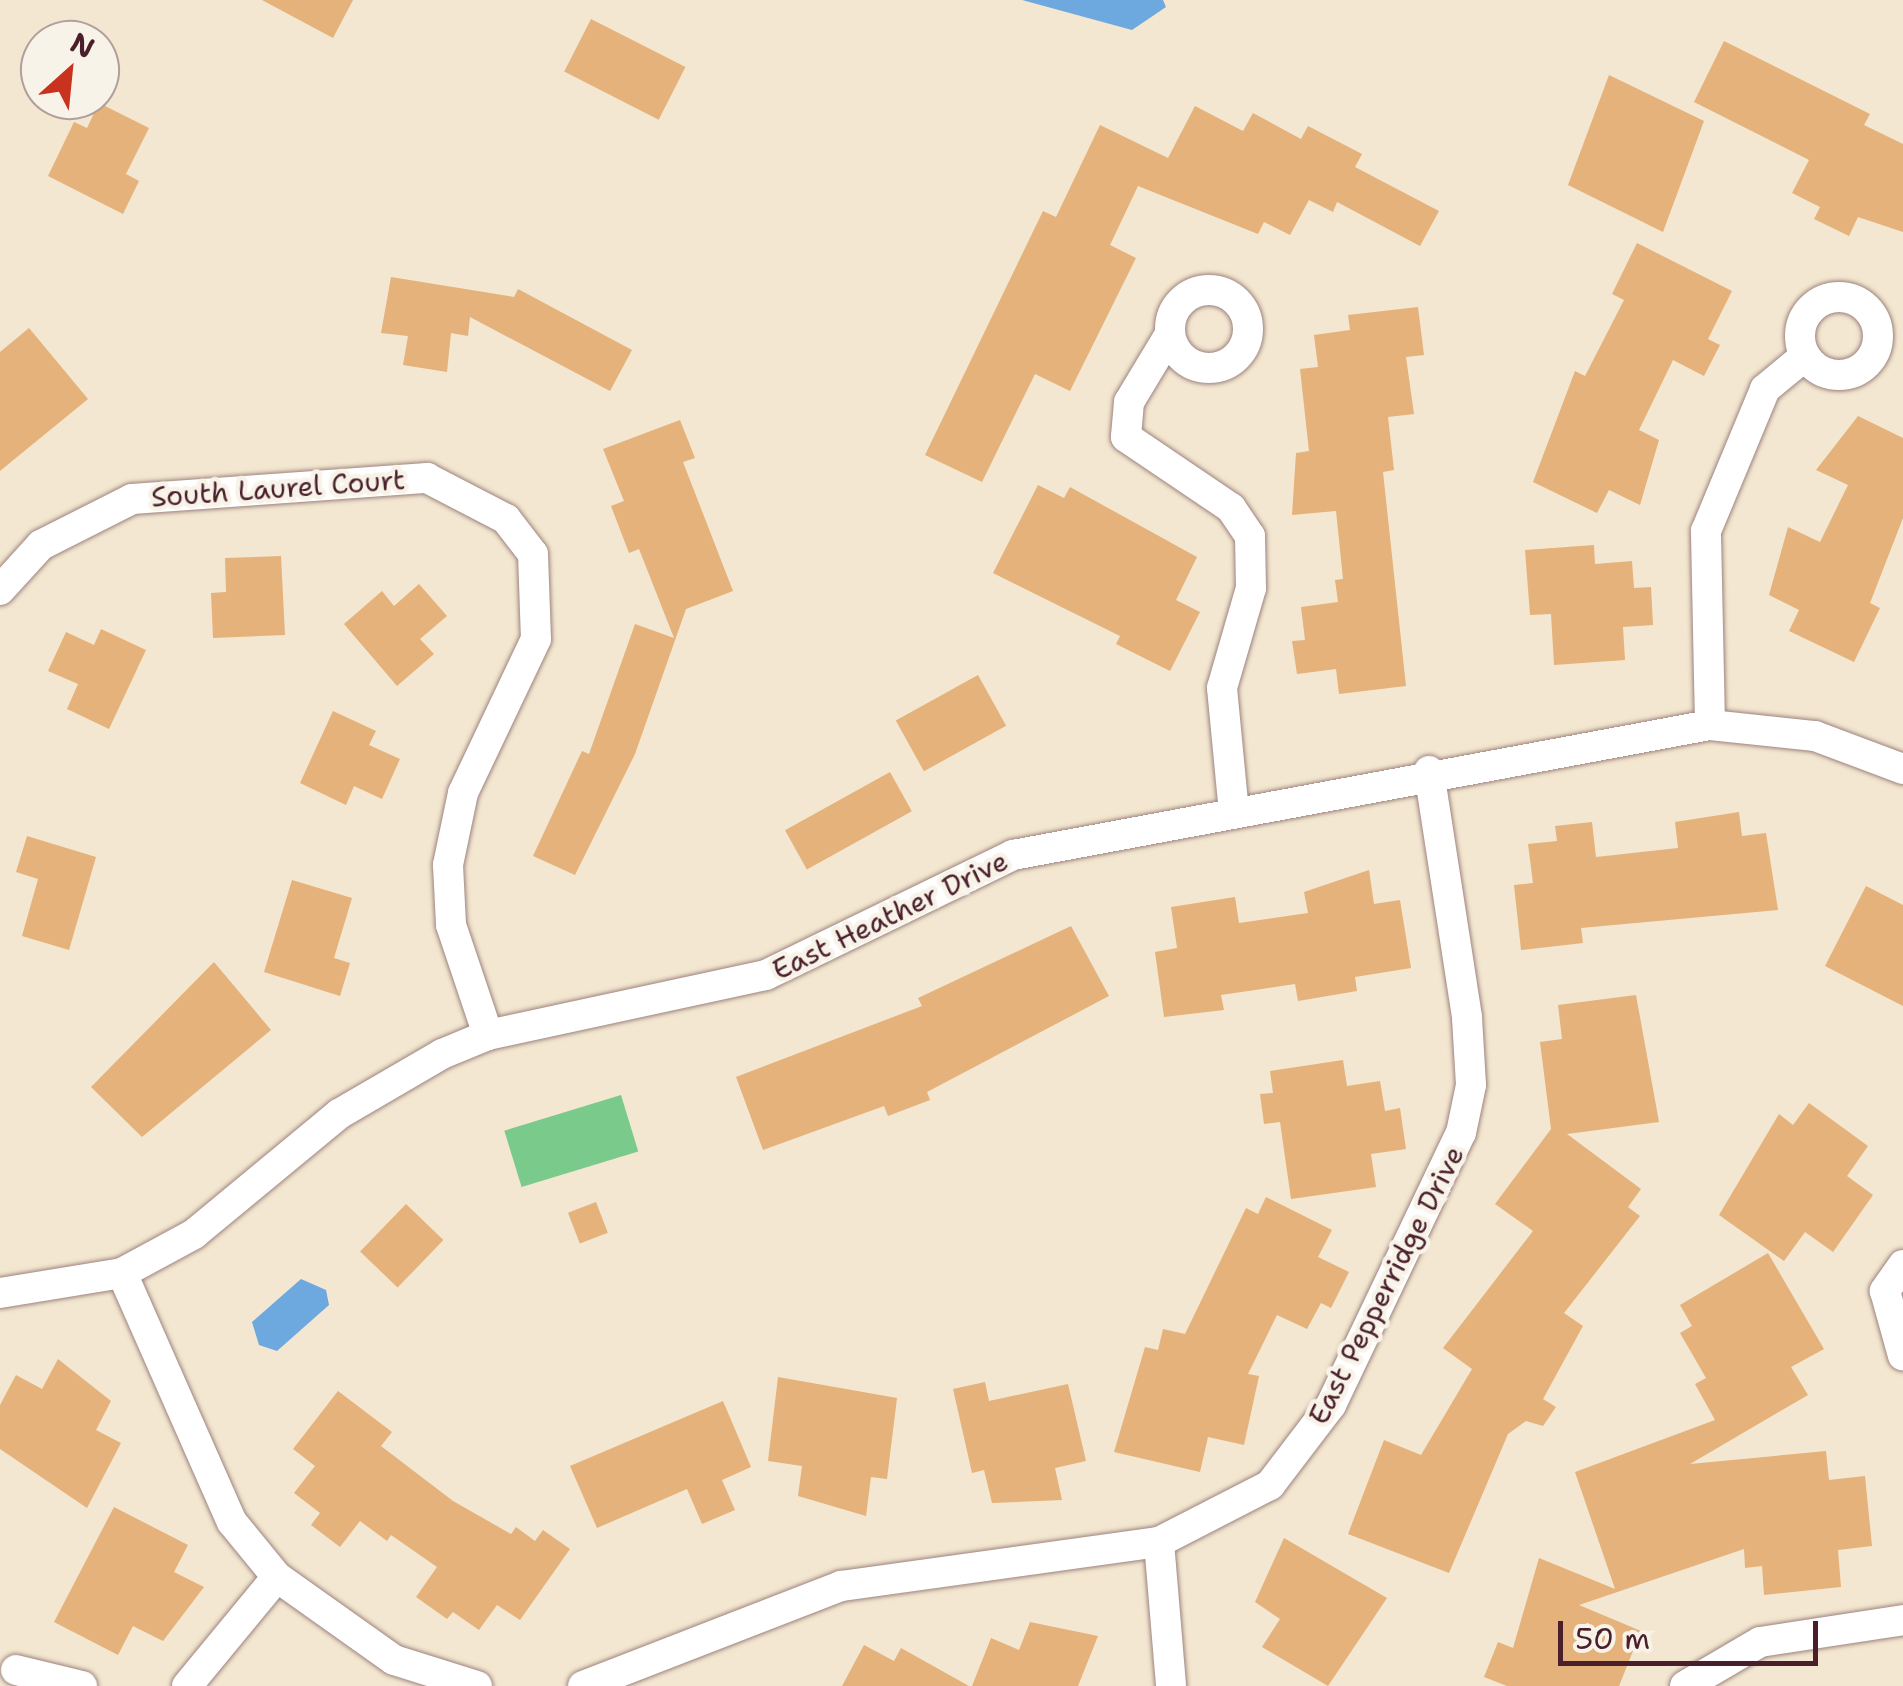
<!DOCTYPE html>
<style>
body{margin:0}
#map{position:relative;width:1903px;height:1686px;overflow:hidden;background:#f3e7d1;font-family:"Shantell Sans",sans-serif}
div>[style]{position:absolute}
.green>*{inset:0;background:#79ca8b;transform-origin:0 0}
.water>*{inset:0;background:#6da8de}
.building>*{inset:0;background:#e4b27a;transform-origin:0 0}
.roads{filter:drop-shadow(0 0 2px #9e837e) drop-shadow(0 0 2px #9e837e)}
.minor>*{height:30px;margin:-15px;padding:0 15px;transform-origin:15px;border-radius:15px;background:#fff}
.minor>.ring{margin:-15px;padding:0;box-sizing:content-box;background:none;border:30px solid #fff;border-radius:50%}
span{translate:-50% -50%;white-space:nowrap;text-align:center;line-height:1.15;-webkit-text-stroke:9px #f7f3e8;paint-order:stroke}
.street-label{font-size:28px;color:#4a1f2b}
.north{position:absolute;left:20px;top:20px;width:100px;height:100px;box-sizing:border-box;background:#f7f3e8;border:2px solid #b29e9c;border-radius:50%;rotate:27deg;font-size:28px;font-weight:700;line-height:40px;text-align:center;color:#4a1f2b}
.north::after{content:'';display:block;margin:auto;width:35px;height:45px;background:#c8321e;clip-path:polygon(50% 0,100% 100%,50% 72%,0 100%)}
.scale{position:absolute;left:1558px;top:1621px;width:260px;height:45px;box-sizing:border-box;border:5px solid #4a1f2b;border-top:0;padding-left:12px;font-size:30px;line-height:35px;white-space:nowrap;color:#4a1f2b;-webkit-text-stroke:8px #f7f3e8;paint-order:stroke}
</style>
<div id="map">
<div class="green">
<div style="left:621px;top:1095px;width:59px;height:122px;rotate:73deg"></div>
</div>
<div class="water">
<div style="clip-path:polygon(1022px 0,1163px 0,1166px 7px,1132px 30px)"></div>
<div style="clip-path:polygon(301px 1279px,326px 1290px,329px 1305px,277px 1351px,259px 1345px,252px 1322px)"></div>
</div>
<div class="building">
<div style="clip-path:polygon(262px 0,353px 0,333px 38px)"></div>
<div style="left:591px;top:19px;width:106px;height:59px;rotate:27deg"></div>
<div style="clip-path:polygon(1724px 41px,1870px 114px,1864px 125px,1903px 144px,1903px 232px,1858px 217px,1849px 236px,1814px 219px,1820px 207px,1792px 193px,1809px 160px,1694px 102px)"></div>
<div style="clip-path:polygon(1609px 75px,1704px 121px,1663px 232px,1568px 185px)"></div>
<div style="clip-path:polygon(99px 103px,149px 128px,126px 174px,139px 181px,123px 214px,48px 176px,74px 122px,87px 128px)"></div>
<div style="clip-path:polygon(1195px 106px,1243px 131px,1253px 113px,1301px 139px,1308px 126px,1362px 154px,1355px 167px,1439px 211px,1420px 246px,1337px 202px,1333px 212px,1309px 200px,1290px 235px,1264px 222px,1258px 234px,1138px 186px,1110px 245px,1136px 258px,1070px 391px,1035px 374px,982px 482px,925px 455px,1043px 211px,1056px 217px,1100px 125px,1168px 158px)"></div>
<div style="clip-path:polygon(1637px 243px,1732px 291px,1708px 339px,1720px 345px,1704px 376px,1673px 360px,1639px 430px,1659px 440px,1640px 505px,1609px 490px,1597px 513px,1533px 482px,1575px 371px,1585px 376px,1624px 300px,1612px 294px)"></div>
<div style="clip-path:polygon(391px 277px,514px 297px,518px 289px,632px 350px,610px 391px,470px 317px,468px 336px,451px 333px,447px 372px,403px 365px,408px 336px,381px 333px)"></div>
<div style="clip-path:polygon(1418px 307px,1424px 355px,1406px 357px,1414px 414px,1388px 417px,1394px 470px,1383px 472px,1406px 686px,1339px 694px,1336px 669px,1297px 674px,1292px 641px,1305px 640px,1301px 607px,1338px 602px,1335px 580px,1343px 579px,1336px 511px,1292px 515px,1296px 453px,1309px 451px,1300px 369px,1318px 367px,1314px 335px,1350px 330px,1348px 315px)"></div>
<div style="clip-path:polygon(29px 328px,88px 399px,0 471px,0 352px)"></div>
<div style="clip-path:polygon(1858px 416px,1903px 438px,1903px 518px,1870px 603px,1880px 608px,1854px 662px,1789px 631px,1799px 610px,1769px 595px,1788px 527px,1820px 542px,1848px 485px,1816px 470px)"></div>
<div style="clip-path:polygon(680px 420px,695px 458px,683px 462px,733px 591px,686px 609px,635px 754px,575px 875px,533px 856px,582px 751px,589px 754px,635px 624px,674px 638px,639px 549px,629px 553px,611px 506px,624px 501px,603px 449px)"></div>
<div style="clip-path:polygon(1038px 485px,1064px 498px,1070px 487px,1197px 557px,1176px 600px,1200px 612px,1170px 671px,1116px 644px,1120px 636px,993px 573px)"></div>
<div style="clip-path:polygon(1594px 545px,1595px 564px,1632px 561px,1634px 588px,1651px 587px,1653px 625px,1623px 627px,1625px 660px,1554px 665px,1551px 614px,1530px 615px,1525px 550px)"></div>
<div style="clip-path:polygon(281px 556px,285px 635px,213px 638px,211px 593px,226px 592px,225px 558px)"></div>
<div style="clip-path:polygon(419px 584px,447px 616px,420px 639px,434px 654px,397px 686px,344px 624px,382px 591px,394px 606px)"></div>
<div style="clip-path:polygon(101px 629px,146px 650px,109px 729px,67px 709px,78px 684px,48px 671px,66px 632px,94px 645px)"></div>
<div style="left:978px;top:675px;width:58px;height:94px;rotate:61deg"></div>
<div style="clip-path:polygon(333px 711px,376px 731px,369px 745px,400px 759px,382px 799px,354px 786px,346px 805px,300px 783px)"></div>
<div style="left:890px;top:772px;width:45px;height:120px;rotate:61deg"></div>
<div style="clip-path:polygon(1739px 812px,1742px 836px,1766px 833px,1778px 910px,1581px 928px,1583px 943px,1521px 950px,1514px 885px,1533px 883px,1528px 844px,1557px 841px,1555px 826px,1592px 822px,1596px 857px,1678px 848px,1675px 822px)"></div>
<div style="clip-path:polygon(27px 836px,96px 857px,69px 950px,22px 936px,38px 879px,16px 872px)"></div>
<div style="clip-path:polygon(1369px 870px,1374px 904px,1400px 900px,1411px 968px,1355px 977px,1357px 991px,1298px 1001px,1295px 984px,1221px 995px,1224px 1010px,1164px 1017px,1155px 952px,1177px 948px,1171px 907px,1235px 897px,1239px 923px,1308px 913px,1304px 892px)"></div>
<div style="clip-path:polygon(292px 880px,352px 898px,334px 958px,350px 963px,340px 996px,264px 972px)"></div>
<div style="clip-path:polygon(1866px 886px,1903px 905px,1903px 1006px,1825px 966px)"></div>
<div style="clip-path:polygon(1071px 926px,1109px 996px,927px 1092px,930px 1100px,888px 1116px,884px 1106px,763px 1150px,736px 1077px,922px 1006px,918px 998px)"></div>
<div style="clip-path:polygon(214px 962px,271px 1030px,142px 1137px,91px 1087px)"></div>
<div style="clip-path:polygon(1636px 995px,1659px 1122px,1567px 1134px,1641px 1189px,1628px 1207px,1640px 1216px,1564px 1313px,1583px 1326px,1543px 1399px,1556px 1407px,1543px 1426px,1526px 1421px,1508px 1434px,1449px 1573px,1348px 1534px,1384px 1440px,1421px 1455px,1472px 1369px,1443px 1348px,1533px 1231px,1495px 1204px,1551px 1129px,1540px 1042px,1562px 1039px,1558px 1005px)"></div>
<div style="clip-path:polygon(1343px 1060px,1347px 1086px,1380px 1081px,1385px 1111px,1400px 1108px,1406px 1149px,1371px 1154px,1376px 1187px,1291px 1199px,1280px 1122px,1264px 1124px,1260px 1094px,1273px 1093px,1270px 1071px)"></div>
<div style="clip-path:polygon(1809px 1103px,1868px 1146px,1847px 1176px,1873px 1195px,1833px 1252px,1805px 1232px,1784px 1261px,1719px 1215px,1779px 1114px,1793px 1125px)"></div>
<div style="clip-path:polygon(1266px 1197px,1332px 1230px,1318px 1257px,1349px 1272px,1331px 1308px,1321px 1303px,1307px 1329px,1277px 1315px,1248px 1374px,1259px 1376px,1244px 1445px,1208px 1437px,1200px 1472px,1114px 1452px,1145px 1347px,1158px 1350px,1163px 1329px,1185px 1334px,1246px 1208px,1258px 1214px)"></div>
<div style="left:596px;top:1202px;width:33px;height:30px;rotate:69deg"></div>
<div style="left:406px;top:1204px;width:52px;height:66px;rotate:44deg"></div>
<div style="clip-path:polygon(1768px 1253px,1824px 1349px,1791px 1367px,1808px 1395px,1690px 1464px,1826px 1451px,1829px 1480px,1865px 1476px,1872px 1546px,1838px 1550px,1841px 1587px,1764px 1595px,1762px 1566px,1745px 1568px,1744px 1549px,1579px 1605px,1641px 1631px,1619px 1686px,1507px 1686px,1484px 1677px,1498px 1642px,1513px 1648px,1539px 1558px,1615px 1589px,1575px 1472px,1715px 1420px,1695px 1384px,1706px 1378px,1680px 1333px,1692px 1326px,1680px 1305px)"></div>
<div style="clip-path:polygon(58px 1359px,111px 1401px,96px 1430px,121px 1443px,87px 1508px,0 1449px,0 1405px,16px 1375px,42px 1389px)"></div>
<div style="clip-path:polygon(778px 1377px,897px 1398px,887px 1479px,871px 1477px,866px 1516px,798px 1496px,802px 1466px,768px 1461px)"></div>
<div style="clip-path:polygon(985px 1382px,989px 1401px,1068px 1384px,1086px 1461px,1055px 1468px,1062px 1500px,992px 1503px,984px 1470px,972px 1473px,953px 1389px)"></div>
<div style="clip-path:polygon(338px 1391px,392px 1432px,381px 1446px,453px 1501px,511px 1534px,516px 1527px,535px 1541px,543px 1530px,570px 1549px,520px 1620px,497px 1605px,479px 1630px,453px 1612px,447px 1619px,416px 1597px,437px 1567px,391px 1535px,387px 1541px,360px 1521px,340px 1547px,311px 1525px,320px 1513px,294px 1493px,315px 1466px,293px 1449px)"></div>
<div style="clip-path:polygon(723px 1401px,751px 1467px,722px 1480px,735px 1510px,702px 1524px,687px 1489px,597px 1528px,570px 1466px)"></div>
<div style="clip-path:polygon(114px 1507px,188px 1545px,174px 1572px,204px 1587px,163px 1641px,133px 1626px,118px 1655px,54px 1622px)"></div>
<div style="clip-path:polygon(1284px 1538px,1387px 1598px,1328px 1686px,1262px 1647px,1280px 1619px,1255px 1602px)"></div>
<div style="clip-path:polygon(1030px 1622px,1098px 1636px,1078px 1686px,972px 1686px,991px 1638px,1019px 1650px)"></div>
<div style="clip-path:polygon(864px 1645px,894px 1661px,901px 1648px,969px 1686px,842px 1686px)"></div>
</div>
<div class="roads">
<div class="minor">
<div class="ring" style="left:1170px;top:290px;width:48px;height:48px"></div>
<div class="ring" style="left:1800px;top:297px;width:48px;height:48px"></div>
<div style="left:1170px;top:334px;width:79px;rotate:121.1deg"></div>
<div style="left:1129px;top:402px;width:35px;rotate:95deg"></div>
<div style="left:1126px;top:437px;width:127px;rotate:34.1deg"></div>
<div style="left:1231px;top:508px;width:34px;rotate:56deg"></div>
<div style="left:1250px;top:536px;width:52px;rotate:88.9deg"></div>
<div style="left:1251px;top:588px;width:104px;rotate:106.2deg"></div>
<div style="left:1222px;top:688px;width:125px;rotate:84.5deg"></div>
<div style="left:0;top:590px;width:61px;rotate:-47.7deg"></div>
<div style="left:41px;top:545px;width:102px;rotate:-26.8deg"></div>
<div style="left:132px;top:499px;width:296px;rotate:-4.1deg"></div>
<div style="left:427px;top:478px;width:89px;rotate:27.4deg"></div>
<div style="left:506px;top:519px;width:44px;rotate:52.4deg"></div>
<div style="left:533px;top:554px;width:85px;rotate:88deg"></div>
<div style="left:536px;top:639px;width:170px;rotate:115.4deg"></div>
<div style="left:463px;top:793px;width:74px;rotate:101.8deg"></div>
<div style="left:448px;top:865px;width:60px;rotate:87.1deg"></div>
<div style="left:451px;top:925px;width:116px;rotate:71.4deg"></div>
<div style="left:1710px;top:725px;width:194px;rotate:-91.2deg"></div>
<div style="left:1706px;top:531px;width:154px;rotate:-67.4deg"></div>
<div style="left:1765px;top:389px;width:52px;rotate:-39.5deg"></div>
<div style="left:1903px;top:1265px;width:32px;rotate:125deg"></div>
<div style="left:1885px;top:1291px;width:67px;rotate:74.5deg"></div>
<div style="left:122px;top:1273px;width:272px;rotate:66.2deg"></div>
<div style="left:232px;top:1522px;width:71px;rotate:50.7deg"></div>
<div style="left:277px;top:1577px;width:143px;rotate:35.4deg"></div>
<div style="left:394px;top:1660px;width:87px;rotate:17.4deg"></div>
<div style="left:0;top:1293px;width:124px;rotate:-9.3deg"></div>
<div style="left:122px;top:1273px;width:82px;rotate:-28.4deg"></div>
<div style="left:194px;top:1234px;width:188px;rotate:-39.6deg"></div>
<div style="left:339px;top:1114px;width:119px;rotate:-30.2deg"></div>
<div style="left:442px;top:1054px;width:50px;rotate:-22.4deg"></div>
<div style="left:488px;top:1035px;width:284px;rotate:-12.2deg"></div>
<div style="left:766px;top:975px;width:275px;rotate:-25.9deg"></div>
<div style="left:1013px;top:855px;width:709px;rotate:-10.57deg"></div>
<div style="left:1710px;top:725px;width:106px;rotate:6deg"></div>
<div style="left:1815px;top:736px;width:94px;rotate:20.6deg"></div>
<div style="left:1159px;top:1542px;width:144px;rotate:85.2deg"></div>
<div style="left:16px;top:1670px;width:68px;rotate:13.6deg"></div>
<div style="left:187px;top:1686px;width:141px;rotate:-50.5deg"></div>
<div style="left:583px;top:1686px;width:277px;rotate:-21.2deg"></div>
<div style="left:841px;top:1586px;width:321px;rotate:-7.9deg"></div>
<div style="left:1159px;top:1542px;width:125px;rotate:-27.2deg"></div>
<div style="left:1270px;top:1485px;width:101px;rotate:-52.7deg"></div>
<div style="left:1331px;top:1405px;width:301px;rotate:-64.5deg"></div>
<div style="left:1461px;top:1133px;width:49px;rotate:-78.2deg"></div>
<div style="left:1471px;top:1085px;width:68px;rotate:-93.4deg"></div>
<div style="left:1467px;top:1017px;width:249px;rotate:-98.8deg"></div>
<div style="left:1685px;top:1686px;width:87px;rotate:-30.4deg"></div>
<div style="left:1760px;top:1642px;width:145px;rotate:-8.7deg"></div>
</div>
</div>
<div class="street-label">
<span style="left:278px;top:488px;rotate:-4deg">South Laurel Court</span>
<span style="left:890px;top:915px;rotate:-26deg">East Heather Drive</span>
<span style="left:1386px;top:1285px;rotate:-63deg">East Pepperridge Drive</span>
</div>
<div class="north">N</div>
<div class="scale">50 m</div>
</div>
